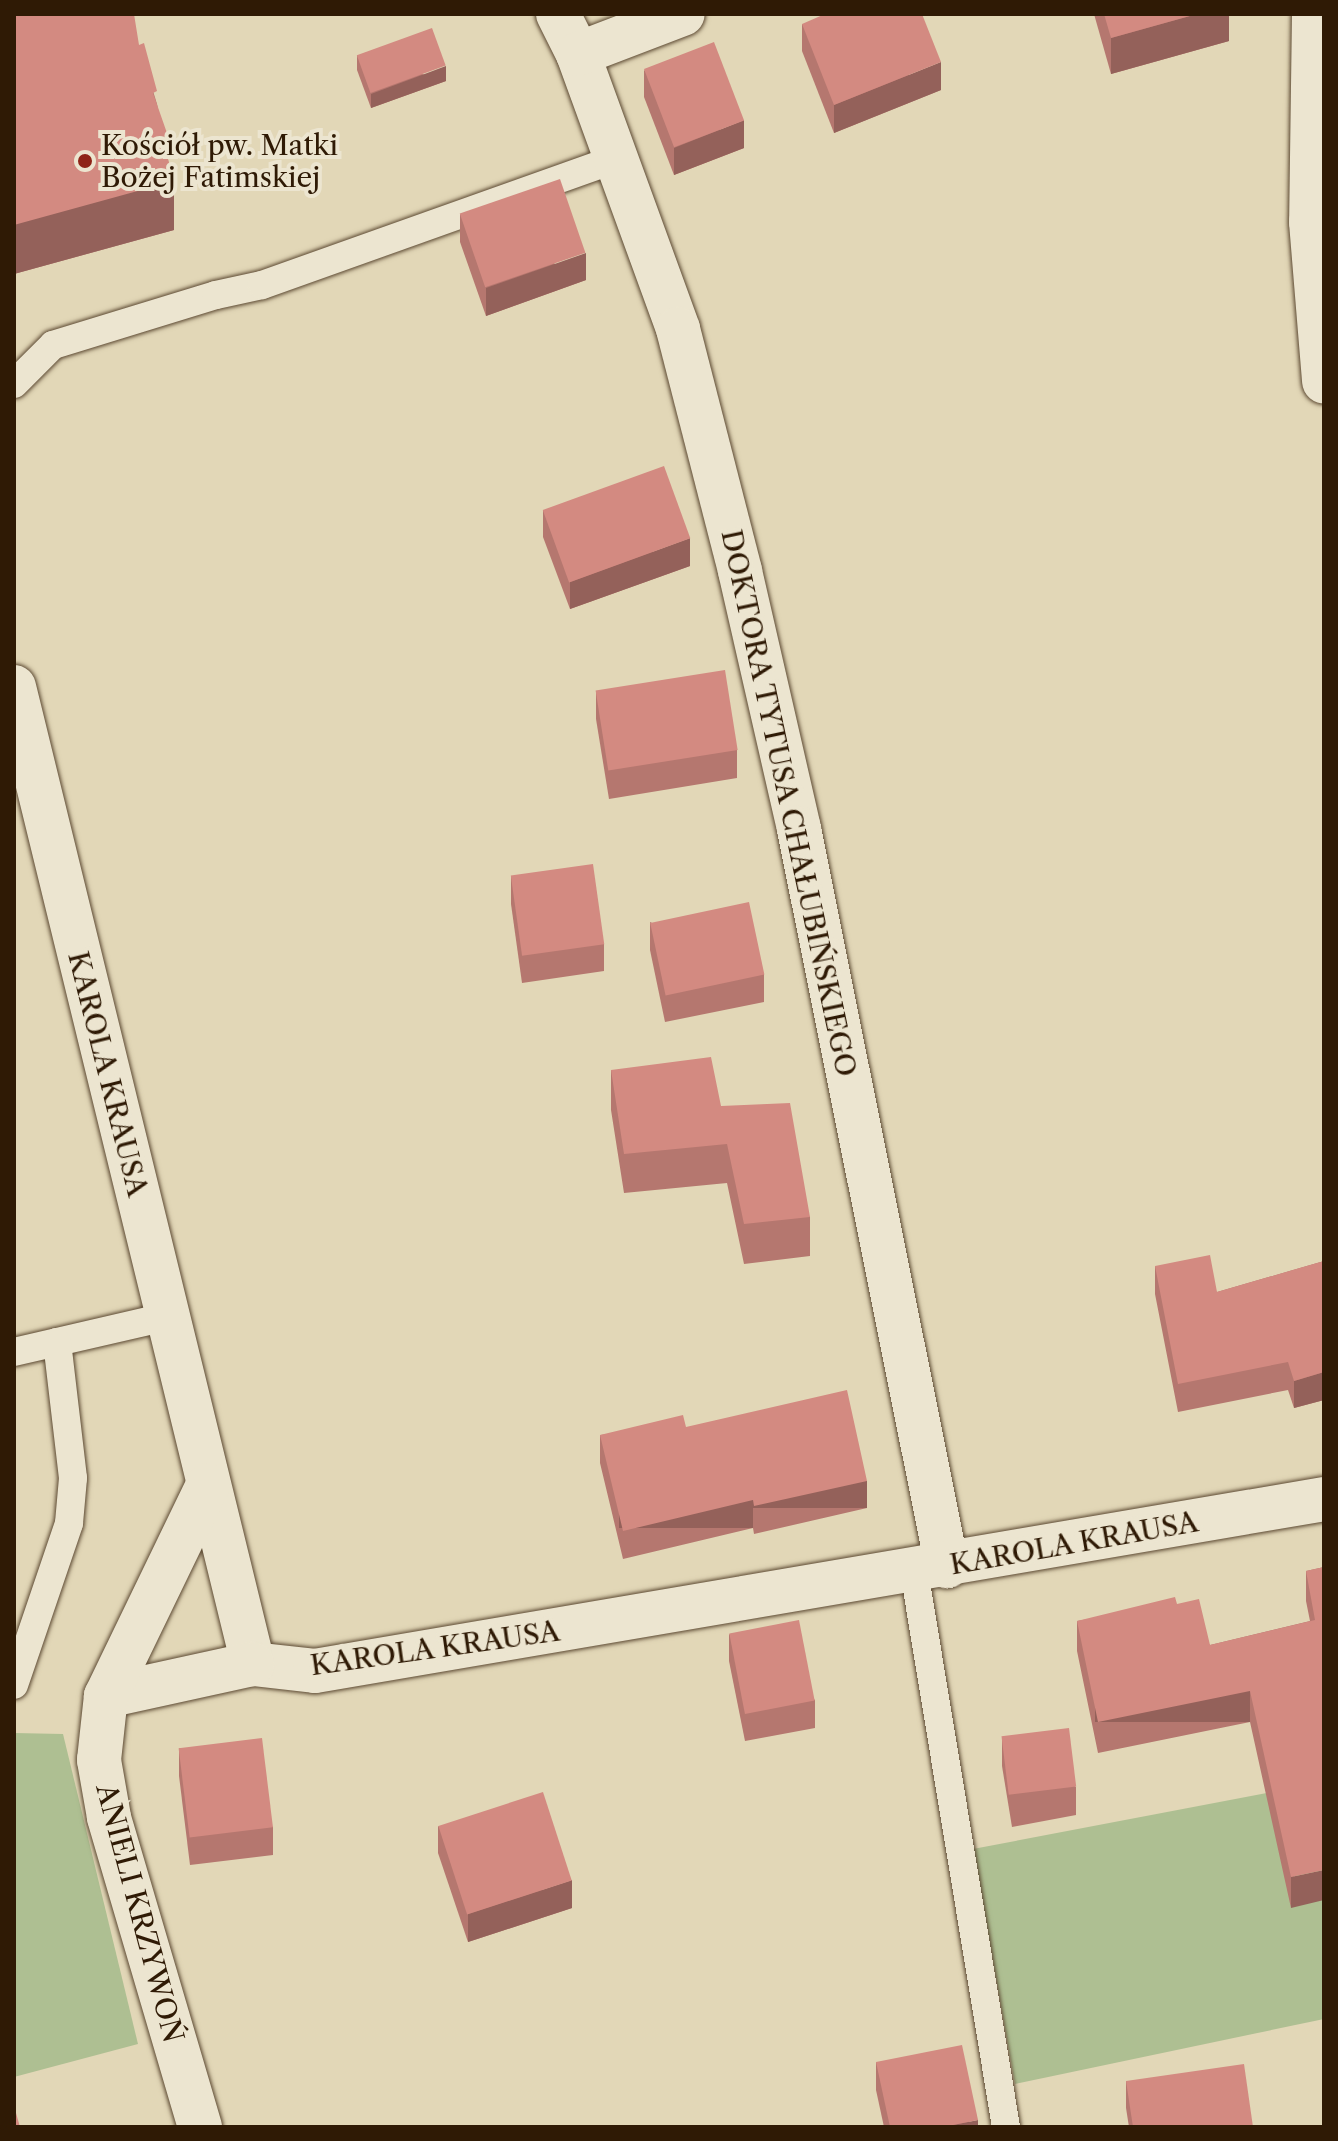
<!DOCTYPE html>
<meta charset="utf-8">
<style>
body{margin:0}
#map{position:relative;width:1338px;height:2141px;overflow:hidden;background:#e2d7b7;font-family:"Libre Caslon Text",serif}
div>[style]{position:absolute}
.green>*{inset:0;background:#aebf92}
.roads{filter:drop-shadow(0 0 2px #5c4932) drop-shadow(0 0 2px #5c4932)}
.lane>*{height:28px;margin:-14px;padding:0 14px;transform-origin:14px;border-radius:14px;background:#ece5d0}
.street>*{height:44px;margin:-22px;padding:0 22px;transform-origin:22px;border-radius:22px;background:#ece5d0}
.secondary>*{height:44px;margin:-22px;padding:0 22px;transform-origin:22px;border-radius:22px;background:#ece5d0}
.wall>*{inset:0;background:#b5776f}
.shaded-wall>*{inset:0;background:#94615a;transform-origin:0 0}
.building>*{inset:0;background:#d38a81;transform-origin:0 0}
.dots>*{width:22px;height:22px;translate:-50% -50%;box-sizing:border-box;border:4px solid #ece5d0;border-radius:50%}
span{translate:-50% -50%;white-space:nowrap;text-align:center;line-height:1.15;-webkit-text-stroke:8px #ece5d0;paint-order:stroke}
.poi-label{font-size:28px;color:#2f1a05}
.left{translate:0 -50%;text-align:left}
.street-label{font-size:28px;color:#2f1a05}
.frame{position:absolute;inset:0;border:16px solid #2f1a05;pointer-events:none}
</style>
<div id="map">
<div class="green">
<div style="clip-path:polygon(14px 1733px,63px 1734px,138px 2044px,14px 2077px)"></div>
<div style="clip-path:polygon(1324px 1782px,1324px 2019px,1015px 2084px,973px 1849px)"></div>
</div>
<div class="roads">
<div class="lane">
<div style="left:14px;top:384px;width:55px;rotate:-45deg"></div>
<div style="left:53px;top:345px;width:170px;rotate:-17.1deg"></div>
<div style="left:216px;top:295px;width:47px;rotate:-12.3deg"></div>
<div style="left:262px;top:285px;width:376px;rotate:-19.6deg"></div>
<div style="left:14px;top:1352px;width:156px;rotate:-13deg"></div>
<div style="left:914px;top:1571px;width:564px;rotate:80.6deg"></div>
<div style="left:14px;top:1685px;width:171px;rotate:-71.2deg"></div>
<div style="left:69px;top:1523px;width:45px;rotate:-84.9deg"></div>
<div style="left:73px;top:1478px;width:137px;rotate:-96.7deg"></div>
</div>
<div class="street">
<div style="left:558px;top:14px;width:45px;rotate:63.4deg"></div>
<div style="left:578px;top:54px;width:293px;rotate:70deg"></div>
<div style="left:678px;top:329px;width:250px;rotate:75.6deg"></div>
<div style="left:740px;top:571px;width:265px;rotate:77.1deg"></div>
<div style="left:799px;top:829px;width:752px;rotate:78.65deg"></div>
<div style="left:578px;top:54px;width:112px;rotate:-20.9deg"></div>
<div style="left:14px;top:687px;width:1006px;rotate:76.25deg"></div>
<div style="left:253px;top:1664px;width:62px;rotate:6.4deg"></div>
<div style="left:315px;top:1671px;width:1024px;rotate:-9.67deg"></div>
<div style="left:106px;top:1696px;width:150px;rotate:-12.3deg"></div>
<div style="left:200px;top:2127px;width:323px;rotate:-106.4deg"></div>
<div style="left:109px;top:1817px;width:58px;rotate:-100deg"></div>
<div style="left:99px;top:1760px;width:64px;rotate:-83.8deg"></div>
<div style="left:106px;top:1696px;width:234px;rotate:-64.2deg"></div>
</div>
<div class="secondary">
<div style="left:1314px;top:14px;width:208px;rotate:90.8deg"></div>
<div style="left:1311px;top:222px;width:160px;rotate:85.3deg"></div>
</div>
</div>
<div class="wall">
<div style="clip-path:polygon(14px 14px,139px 45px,157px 104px,168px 159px,174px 230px,14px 274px)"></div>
<div style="clip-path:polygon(1094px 14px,1229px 14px,1229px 41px,1111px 74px)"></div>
<div style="clip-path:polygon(802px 24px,941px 90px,834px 133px,802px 51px)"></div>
<div style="clip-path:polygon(357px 55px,446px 81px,371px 108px,357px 70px)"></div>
<div style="clip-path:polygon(644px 70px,744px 148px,674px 175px,644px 97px)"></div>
<div style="clip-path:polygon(460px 214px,586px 280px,486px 316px,460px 242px)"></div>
<div style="clip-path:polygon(543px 510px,690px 566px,570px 609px,543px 537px)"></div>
<div style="clip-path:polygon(596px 691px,737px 750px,737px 778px,609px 799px,596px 719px)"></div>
<div style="clip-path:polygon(511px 876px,604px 944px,604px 971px,522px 983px,511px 904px)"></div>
<div style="clip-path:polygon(650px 922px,764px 974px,764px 1002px,665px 1022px,650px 950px)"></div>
<div style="clip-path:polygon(611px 1070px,721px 1106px,810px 1217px,810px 1256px,744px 1264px,727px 1183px,624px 1193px,611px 1110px)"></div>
<div style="clip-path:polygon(1324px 1261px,1324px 1400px,1294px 1408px,1288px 1390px,1178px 1412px,1155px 1294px,1155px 1266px,1217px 1292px)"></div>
<div style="clip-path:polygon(686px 1427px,867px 1508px,754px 1534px,753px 1528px,623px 1559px,600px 1463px,600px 1435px)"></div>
<div style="clip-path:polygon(1324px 1567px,1291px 1908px,1250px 1722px,1098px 1753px,1077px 1651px,1077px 1621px,1177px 1604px,1210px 1645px,1310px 1621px,1306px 1601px,1306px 1571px)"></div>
<div style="clip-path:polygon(729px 1634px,815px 1700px,815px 1728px,745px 1741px,729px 1661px)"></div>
<div style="clip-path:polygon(1002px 1738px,1076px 1787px,1076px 1815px,1012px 1827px,1002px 1766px)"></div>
<div style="clip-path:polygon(179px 1748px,273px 1827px,273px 1855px,190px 1865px,179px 1776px)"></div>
<div style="clip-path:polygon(438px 1826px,572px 1908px,468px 1942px,438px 1853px)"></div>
<div style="clip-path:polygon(876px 2062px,978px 2127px,884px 2127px,876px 2090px)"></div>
<div style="clip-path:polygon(1126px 2081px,1253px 2127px,1129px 2127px,1126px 2108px)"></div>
</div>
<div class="shaded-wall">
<div style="clip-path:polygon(1197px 14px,1229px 14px,1229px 41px,1111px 74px,1111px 38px)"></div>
<div style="clip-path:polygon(941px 62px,941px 90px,834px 133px,834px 105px)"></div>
<div style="clip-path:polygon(446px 66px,446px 81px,371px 108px,371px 94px)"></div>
<div style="clip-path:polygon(744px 120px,744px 148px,674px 175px,674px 148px)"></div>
<div style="clip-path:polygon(168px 136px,168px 183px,174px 181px,174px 230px,14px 274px,14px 225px,162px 137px)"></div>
<div style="clip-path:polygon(586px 253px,586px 280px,486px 316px,486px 288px)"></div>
<div style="clip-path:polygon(690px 538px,690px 566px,570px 609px,570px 582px)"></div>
<div style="clip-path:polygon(1324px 1372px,1324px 1400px,1294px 1408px,1294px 1381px)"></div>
<div style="left:867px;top:1481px;width:27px;height:116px;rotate:90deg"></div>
<div style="left:753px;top:1500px;width:28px;height:134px;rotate:90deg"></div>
<div style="left:1250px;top:1691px;width:31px;height:155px;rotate:90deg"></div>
<div style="clip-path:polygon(1324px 1870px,1324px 1900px,1291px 1908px,1291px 1877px)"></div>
<div style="clip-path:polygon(572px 1880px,572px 1908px,468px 1942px,468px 1914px)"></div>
<div style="clip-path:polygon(978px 2120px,978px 2127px,943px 2127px)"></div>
</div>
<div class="building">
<div style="clip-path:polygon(14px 14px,134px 14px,139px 45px,144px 43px,157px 91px,153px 93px,168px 136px,162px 137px,174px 181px,14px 225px)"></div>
<div style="clip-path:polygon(825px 14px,922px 14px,941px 62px,834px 105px,802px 24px)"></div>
<div style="clip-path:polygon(1104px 14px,1197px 14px,1111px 38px)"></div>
<div style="left:432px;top:28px;width:40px;height:80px;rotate:70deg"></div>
<div style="left:714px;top:42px;width:84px;height:75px;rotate:69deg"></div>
<div style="left:560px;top:179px;width:78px;height:106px;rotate:71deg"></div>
<div style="left:664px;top:466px;width:77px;height:129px;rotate:70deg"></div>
<div style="left:725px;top:670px;width:81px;height:131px;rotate:81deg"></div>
<div style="left:593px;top:864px;width:81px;height:83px;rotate:82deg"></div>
<div style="left:749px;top:902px;width:74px;height:101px;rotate:78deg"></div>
<div style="clip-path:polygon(711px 1057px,721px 1106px,790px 1103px,810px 1217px,744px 1224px,727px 1144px,624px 1154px,611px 1070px)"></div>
<div style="clip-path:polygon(1210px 1255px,1217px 1292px,1324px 1261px,1324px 1372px,1294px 1381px,1288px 1362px,1178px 1384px,1155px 1266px)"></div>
<div style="clip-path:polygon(847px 1390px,867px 1481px,754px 1506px,753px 1500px,623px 1531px,600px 1435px,683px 1415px,686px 1427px)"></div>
<div style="clip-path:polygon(1324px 1567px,1324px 1870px,1291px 1877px,1250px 1691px,1098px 1722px,1077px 1621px,1175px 1597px,1177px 1604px,1199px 1599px,1210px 1645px,1315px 1620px,1306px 1571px)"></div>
<div style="left:799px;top:1620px;width:82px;height:71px;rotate:79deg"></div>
<div style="left:1069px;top:1728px;width:59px;height:68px;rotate:83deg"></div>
<div style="left:262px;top:1738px;width:90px;height:84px;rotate:83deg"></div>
<div style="left:543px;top:1792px;width:93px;height:110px;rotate:72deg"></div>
<div style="clip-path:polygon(962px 2045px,978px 2120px,943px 2127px,890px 2127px,876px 2062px)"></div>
<div style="clip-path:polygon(1244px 2064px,1253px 2127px,1133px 2127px,1126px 2081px)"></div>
<div style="clip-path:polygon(14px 2106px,20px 2127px,14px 2127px)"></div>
</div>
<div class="dots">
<div style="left:85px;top:161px;background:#8f2418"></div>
</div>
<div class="poi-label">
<span class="left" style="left:101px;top:161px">Kościół pw. Matki<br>Bożej Fatimskiej</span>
</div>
<div class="street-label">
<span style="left:789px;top:803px;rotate:78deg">DOKTORA TYTUSA CHAŁUBIŃSKIEGO</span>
<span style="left:108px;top:1074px;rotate:76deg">KAROLA KRAUSA</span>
<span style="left:1074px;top:1543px;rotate:-10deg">KAROLA KRAUSA</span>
<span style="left:435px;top:1648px;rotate:-8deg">KAROLA KRAUSA</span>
<span style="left:140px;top:1913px;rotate:75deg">ANIELI KRZYWOŃ</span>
</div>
<div class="frame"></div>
</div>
